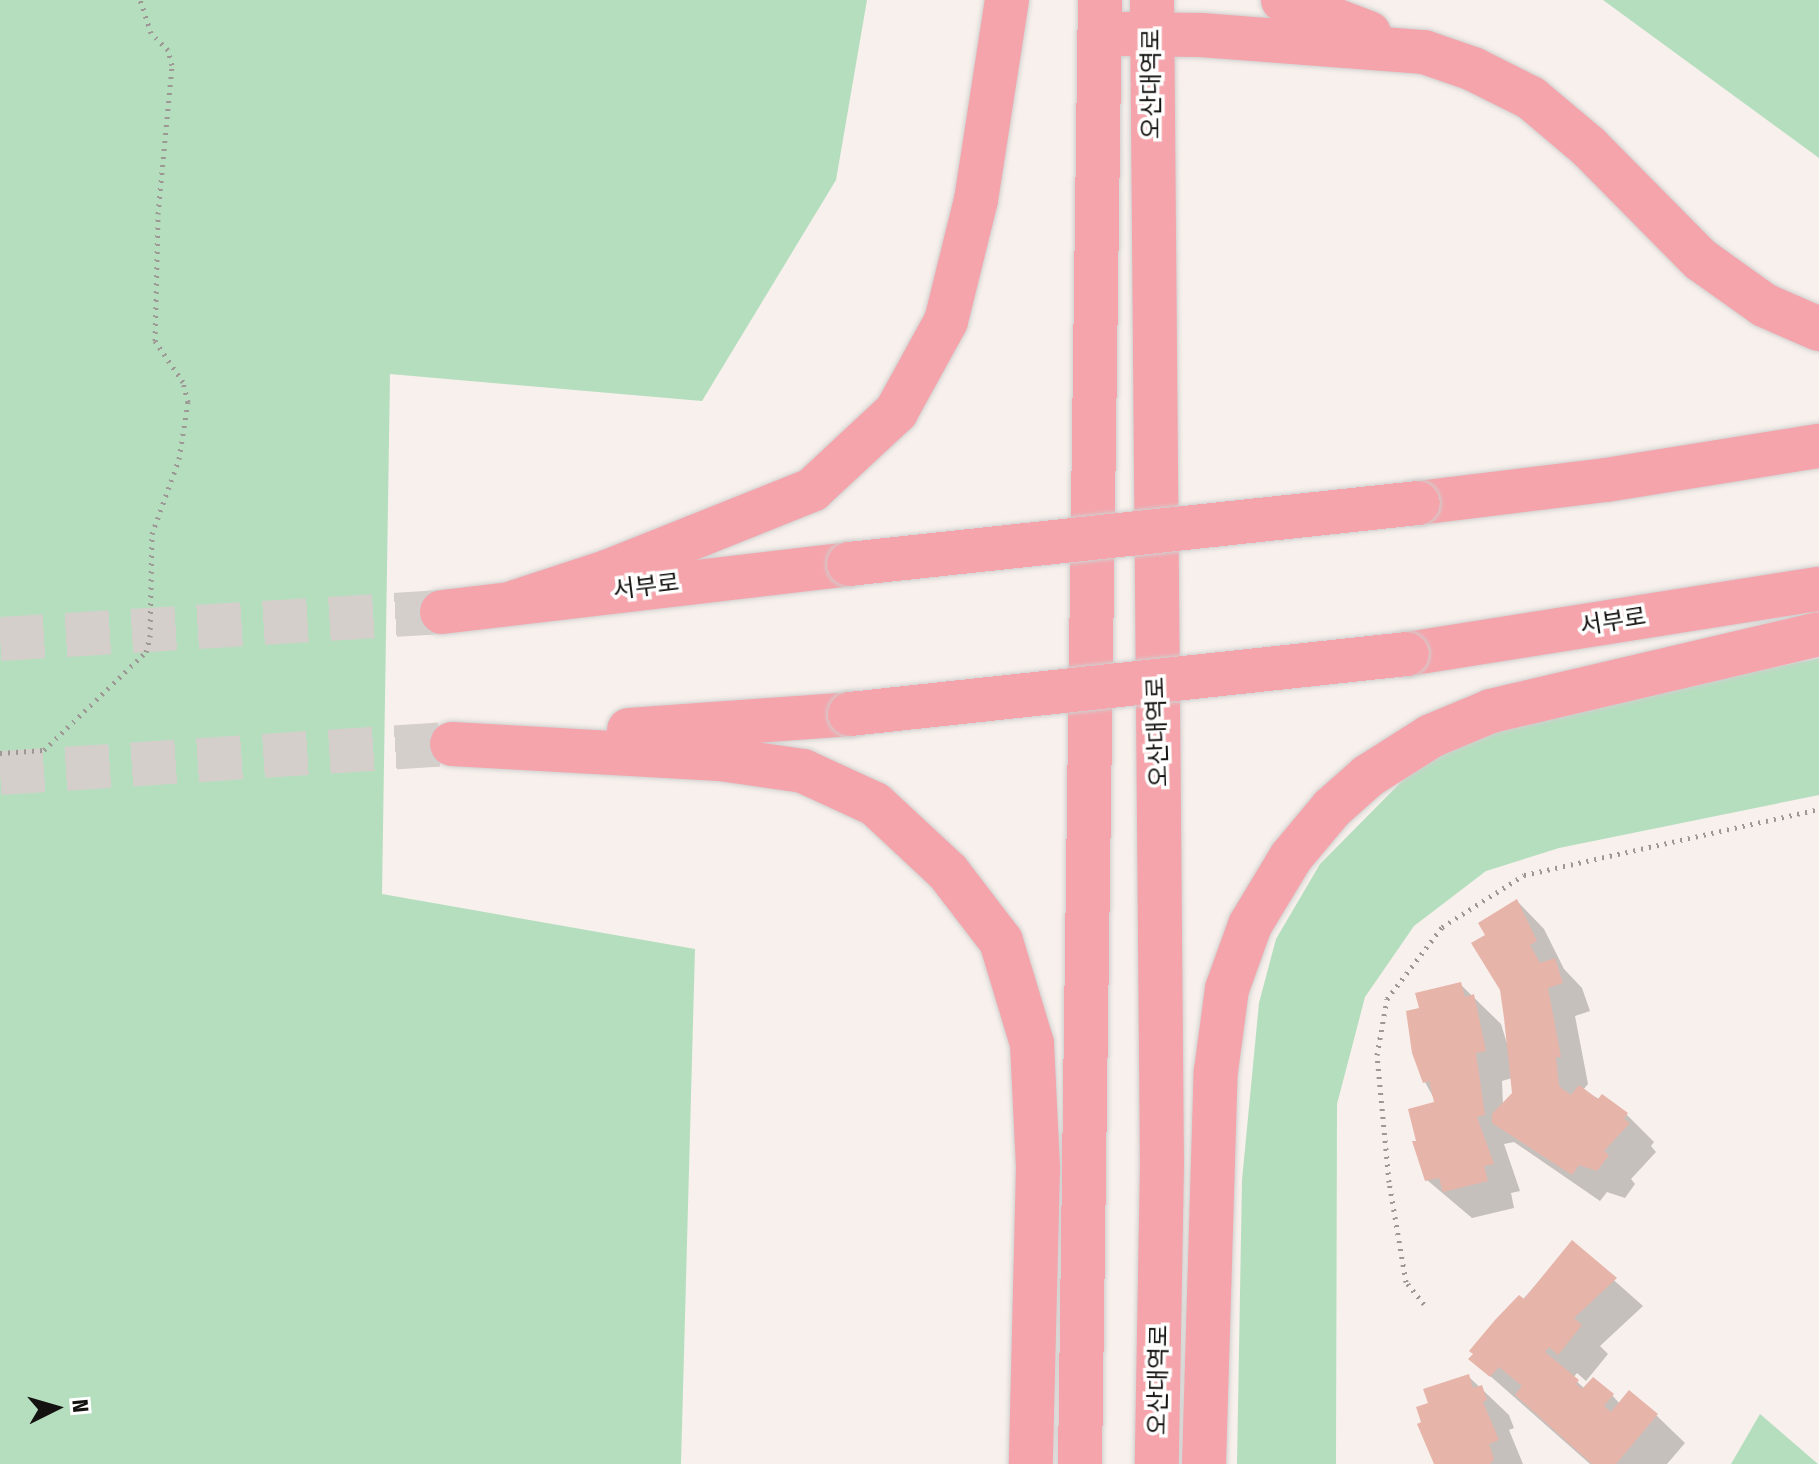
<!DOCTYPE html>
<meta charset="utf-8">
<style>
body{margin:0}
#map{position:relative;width:1819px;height:1464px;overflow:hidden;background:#f7f0ec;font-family:"Fira Sans Condensed","Noto Sans KR",sans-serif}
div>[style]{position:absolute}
.green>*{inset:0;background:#b5debe}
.shadow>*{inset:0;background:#0003}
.building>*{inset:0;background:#e7b4aa}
.major-tunnel>*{height:44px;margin-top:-22px;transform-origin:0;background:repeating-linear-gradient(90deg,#d5cfcb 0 44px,transparent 0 66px)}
.path>*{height:5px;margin-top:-2.5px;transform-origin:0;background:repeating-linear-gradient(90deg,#9d9895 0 2px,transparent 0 8px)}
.roads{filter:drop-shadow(0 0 2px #d0d0cf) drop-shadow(0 0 2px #d0d0cf)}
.major>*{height:44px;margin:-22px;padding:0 22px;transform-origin:22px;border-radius:22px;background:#f5a4ab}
.bridges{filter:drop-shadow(0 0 2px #d0d0cf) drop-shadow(0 0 2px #d0d0cf)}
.major-bridge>*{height:44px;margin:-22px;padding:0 22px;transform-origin:22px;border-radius:22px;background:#f5a4ab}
span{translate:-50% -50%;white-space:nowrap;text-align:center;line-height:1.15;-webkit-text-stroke:7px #fefffe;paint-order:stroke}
.street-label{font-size:24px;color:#141210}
.north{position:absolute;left:16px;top:1368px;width:80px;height:80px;-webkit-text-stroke:6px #fefffe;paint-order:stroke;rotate:85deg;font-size:22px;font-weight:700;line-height:32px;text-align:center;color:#141210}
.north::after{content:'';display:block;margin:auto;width:28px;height:36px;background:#141210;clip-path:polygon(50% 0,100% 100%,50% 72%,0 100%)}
</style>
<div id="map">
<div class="green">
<div style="clip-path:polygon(0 0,867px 0,836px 180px,702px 401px,390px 374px,382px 894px,695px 949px,681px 1464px,0 1464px)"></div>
<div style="clip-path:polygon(1603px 0,1819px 0,1819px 158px)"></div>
<div style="clip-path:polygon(1819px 658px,1819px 795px,1559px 848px,1486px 871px,1414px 926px,1365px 997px,1337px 1104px,1336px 1464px,1237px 1464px,1242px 1180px,1259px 1003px,1276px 939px,1320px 864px,1419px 764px,1484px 727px)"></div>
<div style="clip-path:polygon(1760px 1414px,1818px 1464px,1731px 1464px)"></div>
</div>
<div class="shadow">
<div style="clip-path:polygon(evenodd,1517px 901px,1544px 929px,1564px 969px,1582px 988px,1590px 1011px,1575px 1016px,1588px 1084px,1583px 1090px,1627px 1115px,1654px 1142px,1651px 1146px,1656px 1152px,1631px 1179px,1635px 1184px,1625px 1198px,1607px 1192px,1600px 1201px,1514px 1142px,1504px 1144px,1520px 1191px,1511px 1193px,1514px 1208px,1472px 1218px,1427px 1180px,1418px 1142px,1437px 1104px,1425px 1082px,1421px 1010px,1461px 985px,1501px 1024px,1509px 1050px,1502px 989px,1488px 936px,1517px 901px,1512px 1078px,1514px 1093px,1503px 1106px,1502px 1081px,1512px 1078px)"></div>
<div style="clip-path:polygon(1572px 1243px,1643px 1306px,1600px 1346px,1608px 1354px,1586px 1381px,1577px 1373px,1573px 1378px,1585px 1389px,1612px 1395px,1620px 1404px,1629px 1393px,1657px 1416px,1685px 1443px,1667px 1464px,1590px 1464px,1471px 1359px)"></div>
<div style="clip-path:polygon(1468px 1376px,1509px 1415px,1514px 1428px,1509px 1430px,1523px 1464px,1435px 1464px,1431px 1405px)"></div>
</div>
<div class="building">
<div style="clip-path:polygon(1517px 899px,1537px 941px,1530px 945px,1540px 963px,1555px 958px,1563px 983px,1548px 988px,1561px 1057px,1556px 1057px,1559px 1086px,1571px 1095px,1579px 1085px,1598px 1099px,1602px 1094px,1628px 1113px,1624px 1119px,1630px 1123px,1604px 1151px,1609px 1155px,1597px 1171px,1579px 1165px,1572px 1175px,1492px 1123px,1492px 1114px,1512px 1093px,1504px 1018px,1500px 990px,1471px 943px,1485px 935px,1478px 923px)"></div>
<div style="clip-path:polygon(1461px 982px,1465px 997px,1474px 994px,1486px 1051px,1476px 1053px,1485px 1115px,1477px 1117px,1494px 1164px,1484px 1166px,1488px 1181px,1443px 1192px,1439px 1178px,1425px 1181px,1412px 1141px,1416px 1141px,1408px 1109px,1434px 1102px,1429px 1081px,1423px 1083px,1412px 1053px,1406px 1011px,1419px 1008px,1415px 993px)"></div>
<div style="clip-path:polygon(1572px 1240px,1617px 1278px,1574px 1318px,1582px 1325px,1558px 1355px,1549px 1347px,1545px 1352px,1579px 1380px,1576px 1384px,1582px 1389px,1593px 1377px,1614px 1394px,1604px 1406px,1611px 1412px,1629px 1390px,1658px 1414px,1616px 1464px,1592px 1464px,1515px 1395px,1522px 1386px,1499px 1367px,1490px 1377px,1468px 1359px,1473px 1354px,1469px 1351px,1495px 1320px,1519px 1295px,1524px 1299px)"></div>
<div style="clip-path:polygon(1469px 1374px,1473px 1388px,1482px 1385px,1487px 1400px,1483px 1402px,1499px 1440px,1489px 1444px,1494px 1459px,1490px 1464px,1434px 1464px,1417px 1424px,1421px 1422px,1416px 1407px,1428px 1403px,1423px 1389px)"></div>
</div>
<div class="major-tunnel">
<div style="left:0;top:639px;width:443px;rotate:-3.5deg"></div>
<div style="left:0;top:773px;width:453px;rotate:-3.7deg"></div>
</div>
<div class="path">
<div style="left:0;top:753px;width:44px;rotate:-3.9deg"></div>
<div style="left:44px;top:750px;width:141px;rotate:-43.9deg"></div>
<div style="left:146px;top:652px;width:16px;rotate:-75deg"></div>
<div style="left:150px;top:637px;width:103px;rotate:-88.9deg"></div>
<div style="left:152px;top:534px;width:80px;rotate:-70.2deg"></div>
<div style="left:179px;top:459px;width:58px;rotate:-81deg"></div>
<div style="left:188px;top:402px;width:21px;rotate:-104deg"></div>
<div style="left:183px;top:382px;width:50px;rotate:-124.3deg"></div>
<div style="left:155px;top:341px;width:127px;rotate:-88.6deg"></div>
<div style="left:158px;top:214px;width:150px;rotate:-84.6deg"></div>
<div style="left:172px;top:65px;width:16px;rotate:-105deg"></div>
<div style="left:168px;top:50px;width:24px;rotate:-135deg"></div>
<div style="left:151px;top:33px;width:35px;rotate:-108deg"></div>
<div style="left:1424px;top:1304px;width:28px;rotate:-129deg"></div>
<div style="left:1406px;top:1282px;width:101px;rotate:-99.6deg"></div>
<div style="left:1389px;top:1182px;width:128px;rotate:-95.4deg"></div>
<div style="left:1377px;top:1055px;width:57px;rotate:-79.9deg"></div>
<div style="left:1387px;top:999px;width:91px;rotate:-52.6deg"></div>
<div style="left:1442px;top:927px;width:97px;rotate:-32.4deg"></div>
<div style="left:1524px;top:875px;width:302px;rotate:-12.6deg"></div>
</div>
<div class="roads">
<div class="major">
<div style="left:1152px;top:0;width:1163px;rotate:89.51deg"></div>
<div style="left:1162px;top:1163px;width:301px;rotate:91deg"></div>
<div style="left:1283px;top:0;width:92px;rotate:21deg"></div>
<div style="left:1124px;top:34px;width:77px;rotate:0.7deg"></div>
<div style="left:1201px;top:35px;width:224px;rotate:4.4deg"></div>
<div style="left:1424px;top:52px;width:52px;rotate:19.1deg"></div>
<div style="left:1473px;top:69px;width:65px;rotate:26.6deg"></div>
<div style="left:1531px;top:98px;width:75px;rotate:40.1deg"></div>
<div style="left:1588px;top:146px;width:161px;rotate:45.3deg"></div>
<div style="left:1701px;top:260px;width:77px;rotate:35.5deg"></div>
<div style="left:1764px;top:305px;width:60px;rotate:23.6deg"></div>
<div style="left:1418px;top:503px;width:189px;rotate:-7deg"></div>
<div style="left:1606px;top:480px;width:216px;rotate:-9.1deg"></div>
<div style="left:515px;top:602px;width:97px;rotate:-18.1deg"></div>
<div style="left:607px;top:572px;width:221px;rotate:-21.8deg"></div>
<div style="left:812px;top:490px;width:115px;rotate:-42.9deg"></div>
<div style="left:896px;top:412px;width:104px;rotate:-61.2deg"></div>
<div style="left:946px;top:321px;width:125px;rotate:-76.1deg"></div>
<div style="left:976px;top:200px;width:202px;rotate:-81.2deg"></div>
<div style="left:442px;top:612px;width:410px;rotate:-6.7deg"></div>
<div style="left:1407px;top:654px;width:417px;rotate:-9deg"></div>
<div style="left:629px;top:730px;width:222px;rotate:-4.1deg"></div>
<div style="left:452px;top:744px;width:268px;rotate:3.2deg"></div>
<div style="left:720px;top:759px;width:84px;rotate:8.2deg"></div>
<div style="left:803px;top:771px;width:79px;rotate:24.6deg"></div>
<div style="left:875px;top:804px;width:100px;rotate:43deg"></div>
<div style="left:948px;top:872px;width:87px;rotate:52.5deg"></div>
<div style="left:1001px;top:941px;width:108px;rotate:73.2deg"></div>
<div style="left:1032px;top:1044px;width:124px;rotate:87.2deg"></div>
<div style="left:1038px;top:1168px;width:296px;rotate:91.4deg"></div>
<div style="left:1080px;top:1464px;width:1464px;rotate:-89.22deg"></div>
<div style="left:1204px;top:1464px;width:393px;rotate:-88.3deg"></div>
<div style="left:1216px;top:1071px;width:83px;rotate:-82.4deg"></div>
<div style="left:1227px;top:989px;width:68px;rotate:-70.2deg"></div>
<div style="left:1250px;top:925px;width:79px;rotate:-58.9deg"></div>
<div style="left:1291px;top:857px;width:64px;rotate:-50.1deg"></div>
<div style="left:1332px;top:808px;width:48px;rotate:-41.6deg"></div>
<div style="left:1368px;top:776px;width:75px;rotate:-32.4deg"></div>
<div style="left:1431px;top:736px;width:65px;rotate:-22.6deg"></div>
<div style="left:1491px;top:711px;width:337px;rotate:-13.2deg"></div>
</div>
</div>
<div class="bridges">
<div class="major-bridge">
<div style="left:849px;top:564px;width:572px;rotate:-6.12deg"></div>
<div style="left:850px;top:714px;width:560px;rotate:-6.15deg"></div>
</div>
</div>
<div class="street-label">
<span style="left:1152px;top:84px;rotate:-90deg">오산대역로</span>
<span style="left:646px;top:587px;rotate:-7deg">서부로</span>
<span style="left:1613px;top:622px;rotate:-9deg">서부로</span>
<span style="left:1158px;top:732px;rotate:-92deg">오산대역로</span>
<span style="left:1159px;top:1380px;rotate:-89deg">오산대역로</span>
</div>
<div class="north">N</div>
</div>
